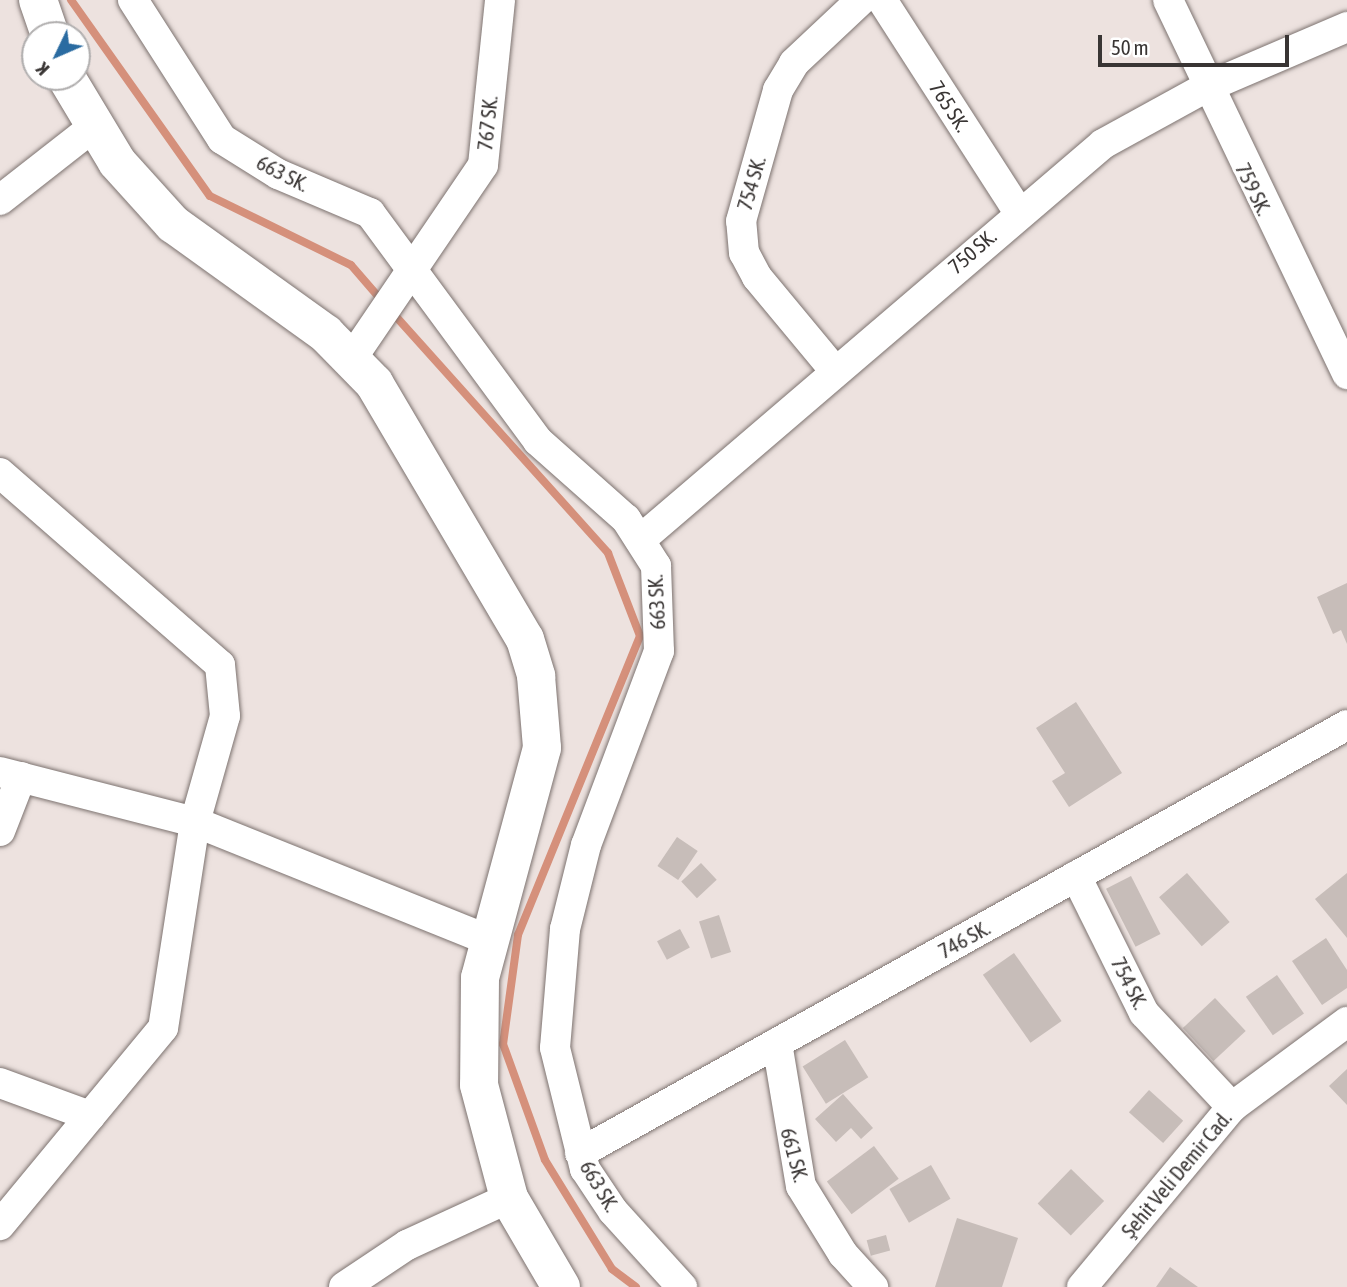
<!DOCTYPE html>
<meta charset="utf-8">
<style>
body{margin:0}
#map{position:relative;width:1347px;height:1287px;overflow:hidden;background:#ede2df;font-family:"Asap Condensed",sans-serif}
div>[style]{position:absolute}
.stream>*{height:8px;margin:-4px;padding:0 4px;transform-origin:4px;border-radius:4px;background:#d5907b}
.building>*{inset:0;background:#c7bdb9;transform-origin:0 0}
.roads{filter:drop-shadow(0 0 2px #7d7370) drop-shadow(0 0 2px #7d7370)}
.street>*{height:30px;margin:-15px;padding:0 15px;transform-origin:15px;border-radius:15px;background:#fff}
.secondary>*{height:38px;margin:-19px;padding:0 19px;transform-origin:19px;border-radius:19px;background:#fff}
span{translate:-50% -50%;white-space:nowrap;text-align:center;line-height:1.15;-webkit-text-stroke:6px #fff;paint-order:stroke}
.street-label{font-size:21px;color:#393534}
.north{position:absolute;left:21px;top:21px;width:70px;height:70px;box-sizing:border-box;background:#fff;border:2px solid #b0aeae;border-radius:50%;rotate:226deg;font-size:19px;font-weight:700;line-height:28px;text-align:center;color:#393534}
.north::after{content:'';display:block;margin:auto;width:24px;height:32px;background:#2a6ba1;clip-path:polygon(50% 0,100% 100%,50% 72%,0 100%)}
.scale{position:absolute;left:1098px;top:35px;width:191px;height:32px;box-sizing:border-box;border:4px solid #393534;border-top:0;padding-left:9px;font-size:21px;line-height:24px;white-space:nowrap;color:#393534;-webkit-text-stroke:5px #fff;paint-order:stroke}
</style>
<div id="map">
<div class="stream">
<div style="left:71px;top:0;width:240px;rotate:54.7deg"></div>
<div style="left:210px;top:196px;width:157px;rotate:26.1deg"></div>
<div style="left:351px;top:265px;width:49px;rotate:49.1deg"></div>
<div style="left:391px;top:311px;width:325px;rotate:48.1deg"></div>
<div style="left:608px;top:553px;width:89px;rotate:68.9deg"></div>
<div style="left:640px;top:636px;width:323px;rotate:112.2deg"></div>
<div style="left:518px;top:935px;width:110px;rotate:97.8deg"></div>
<div style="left:503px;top:1044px;width:123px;rotate:70.1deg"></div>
<div style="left:545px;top:1160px;width:128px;rotate:58.4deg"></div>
<div style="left:612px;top:1269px;width:30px;rotate:37deg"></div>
</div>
<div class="building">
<div style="clip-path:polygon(1347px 583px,1347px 644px,1341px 630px,1333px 634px,1317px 597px)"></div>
<div style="clip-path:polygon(1076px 702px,1122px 773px,1069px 807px,1052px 781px,1065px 773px,1036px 728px)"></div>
<div style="left:677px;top:837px;width:25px;height:35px;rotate:34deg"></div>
<div style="left:701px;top:863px;width:23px;height:27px;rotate:47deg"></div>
<div style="left:1187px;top:873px;width:65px;height:37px;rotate:49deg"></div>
<div style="clip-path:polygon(1347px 873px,1347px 938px,1315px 899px)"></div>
<div style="left:1131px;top:876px;width:65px;height:28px;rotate:63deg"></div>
<div style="left:719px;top:915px;width:39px;height:21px;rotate:72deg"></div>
<div style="left:680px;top:929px;width:21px;height:26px;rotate:62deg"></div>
<div style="clip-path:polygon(1326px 938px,1347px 970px,1347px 988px,1322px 1005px,1292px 961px)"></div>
<div style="left:1014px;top:953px;width:83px;height:38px;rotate:55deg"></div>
<div style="left:1277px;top:975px;width:47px;height:38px;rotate:55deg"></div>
<div style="left:1215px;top:998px;width:45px;height:44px;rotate:47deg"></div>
<div style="left:845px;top:1040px;width:44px;height:50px;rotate:58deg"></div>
<div style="clip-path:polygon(1347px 1069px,1347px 1105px,1329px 1086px)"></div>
<div style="left:1149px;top:1090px;width:46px;height:30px;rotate:42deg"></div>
<div style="clip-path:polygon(843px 1094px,873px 1128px,861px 1139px,851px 1128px,836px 1142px,815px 1119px)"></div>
<div style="left:874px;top:1146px;width:41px;height:59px;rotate:53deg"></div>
<div style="left:931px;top:1165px;width:39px;height:48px;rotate:60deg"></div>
<div style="left:1071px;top:1169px;width:46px;height:48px;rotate:44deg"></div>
<div style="clip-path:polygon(957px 1218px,1018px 1238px,1002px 1287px,935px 1287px)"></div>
<div style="left:886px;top:1235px;width:16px;height:20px;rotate:75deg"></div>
<div style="clip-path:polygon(1170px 1267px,1198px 1287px,1156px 1287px)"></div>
</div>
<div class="roads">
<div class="street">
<div style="left:133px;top:0;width:165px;rotate:57.4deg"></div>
<div style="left:222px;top:139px;width:66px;rotate:32deg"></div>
<div style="left:278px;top:174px;width:100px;rotate:23deg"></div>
<div style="left:370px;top:213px;width:283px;rotate:53.6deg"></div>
<div style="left:538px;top:441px;width:118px;rotate:41.6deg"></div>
<div style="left:626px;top:519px;width:56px;rotate:57.4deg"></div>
<div style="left:656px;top:566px;width:85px;rotate:88deg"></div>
<div style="left:659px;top:651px;width:207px;rotate:110.6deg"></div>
<div style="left:586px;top:845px;width:87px;rotate:104deg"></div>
<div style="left:565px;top:929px;width:119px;rotate:94.8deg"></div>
<div style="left:555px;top:1048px;width:125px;rotate:76.1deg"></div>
<div style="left:585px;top:1169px;width:50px;rotate:56.3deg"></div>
<div style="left:613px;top:1211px;width:103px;rotate:47.8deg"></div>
<div style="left:882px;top:0;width:251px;rotate:57.2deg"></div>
<div style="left:1168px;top:0;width:415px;rotate:64.4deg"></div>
<div style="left:0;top:200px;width:118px;rotate:-38.1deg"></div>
<div style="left:352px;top:358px;width:233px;rotate:-55.8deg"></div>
<div style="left:483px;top:165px;width:166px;rotate:-84.1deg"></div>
<div style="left:835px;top:371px;width:122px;rotate:-129.7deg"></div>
<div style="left:757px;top:277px;width:27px;rotate:-118deg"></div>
<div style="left:744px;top:253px;width:32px;rotate:-95deg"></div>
<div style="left:741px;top:221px;width:136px;rotate:-74.2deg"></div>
<div style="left:778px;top:90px;width:31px;rotate:-59deg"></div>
<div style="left:794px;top:63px;width:92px;rotate:-43.2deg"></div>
<div style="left:0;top:473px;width:292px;rotate:41.1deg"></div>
<div style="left:220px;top:665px;width:51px;rotate:84.4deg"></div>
<div style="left:225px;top:716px;width:110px;rotate:105.8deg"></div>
<div style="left:195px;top:822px;width:208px;rotate:98.8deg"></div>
<div style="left:163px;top:1028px;width:256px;rotate:129.6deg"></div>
<div style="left:640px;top:540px;width:609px;rotate:-40.54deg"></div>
<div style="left:1103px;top:144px;width:116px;rotate:-28.8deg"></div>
<div style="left:1205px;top:88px;width:155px;rotate:-23.2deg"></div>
<div style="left:0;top:772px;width:201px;rotate:14.4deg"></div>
<div style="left:195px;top:822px;width:316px;rotate:21.9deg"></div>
<div style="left:0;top:831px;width:58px;rotate:-68.7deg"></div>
<div style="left:1076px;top:876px;width:153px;rotate:63.6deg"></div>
<div style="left:1144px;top:1013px;width:129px;rotate:46.9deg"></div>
<div style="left:777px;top:1043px;width:145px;rotate:80.5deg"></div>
<div style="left:801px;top:1186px;width:80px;rotate:58.3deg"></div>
<div style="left:843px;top:1254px;width:45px;rotate:47.7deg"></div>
<div style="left:0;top:1083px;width:96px;rotate:20.1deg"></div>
<div style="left:580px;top:1153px;width:878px;rotate:-29.16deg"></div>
<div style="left:344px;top:1287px;width:76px;rotate:-33.7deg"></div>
<div style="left:407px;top:1245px;width:112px;rotate:-24.7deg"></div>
<div style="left:1082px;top:1287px;width:234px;rotate:-50.2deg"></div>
<div style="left:1232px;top:1107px;width:143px;rotate:-36.5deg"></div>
</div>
<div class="secondary">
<div style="left:38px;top:0;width:37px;rotate:71deg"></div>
<div style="left:66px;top:77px;width:99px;rotate:59deg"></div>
<div style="left:117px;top:162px;width:84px;rotate:47.9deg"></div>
<div style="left:173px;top:224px;width:188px;rotate:35.7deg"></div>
<div style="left:326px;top:334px;width:69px;rotate:45.6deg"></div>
<div style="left:374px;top:383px;width:297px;rotate:59.5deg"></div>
<div style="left:525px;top:639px;width:39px;rotate:73deg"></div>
<div style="left:536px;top:676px;width:72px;rotate:85.2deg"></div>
<div style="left:542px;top:748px;width:238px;rotate:105.1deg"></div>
<div style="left:480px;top:978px;width:107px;rotate:90.5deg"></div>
<div style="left:479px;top:1085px;width:117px;rotate:75.1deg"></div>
<div style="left:509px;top:1198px;width:103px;rotate:59.7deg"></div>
</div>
</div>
<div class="street-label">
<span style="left:950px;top:106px;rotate:57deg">765 SK.</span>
<span style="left:487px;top:123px;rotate:-84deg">767 SK.</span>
<span style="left:283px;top:173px;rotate:27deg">663 SK.</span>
<span style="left:751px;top:183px;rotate:-74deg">754 SK.</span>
<span style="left:1254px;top:189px;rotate:64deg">759 SK.</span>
<span style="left:972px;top:251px;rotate:-41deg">750 SK.</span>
<span style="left:656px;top:602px;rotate:-93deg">663 SK.</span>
<span style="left:964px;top:939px;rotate:-29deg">746 SK.</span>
<span style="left:1130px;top:983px;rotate:63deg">754 SK.</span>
<span style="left:795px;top:1155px;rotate:75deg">661 SK.</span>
<span style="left:1176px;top:1174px;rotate:-50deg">Şehit Veli Demir Cad.</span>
<span style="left:600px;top:1186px;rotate:59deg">663 SK.</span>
</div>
<div class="north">K</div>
<div class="scale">50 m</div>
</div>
